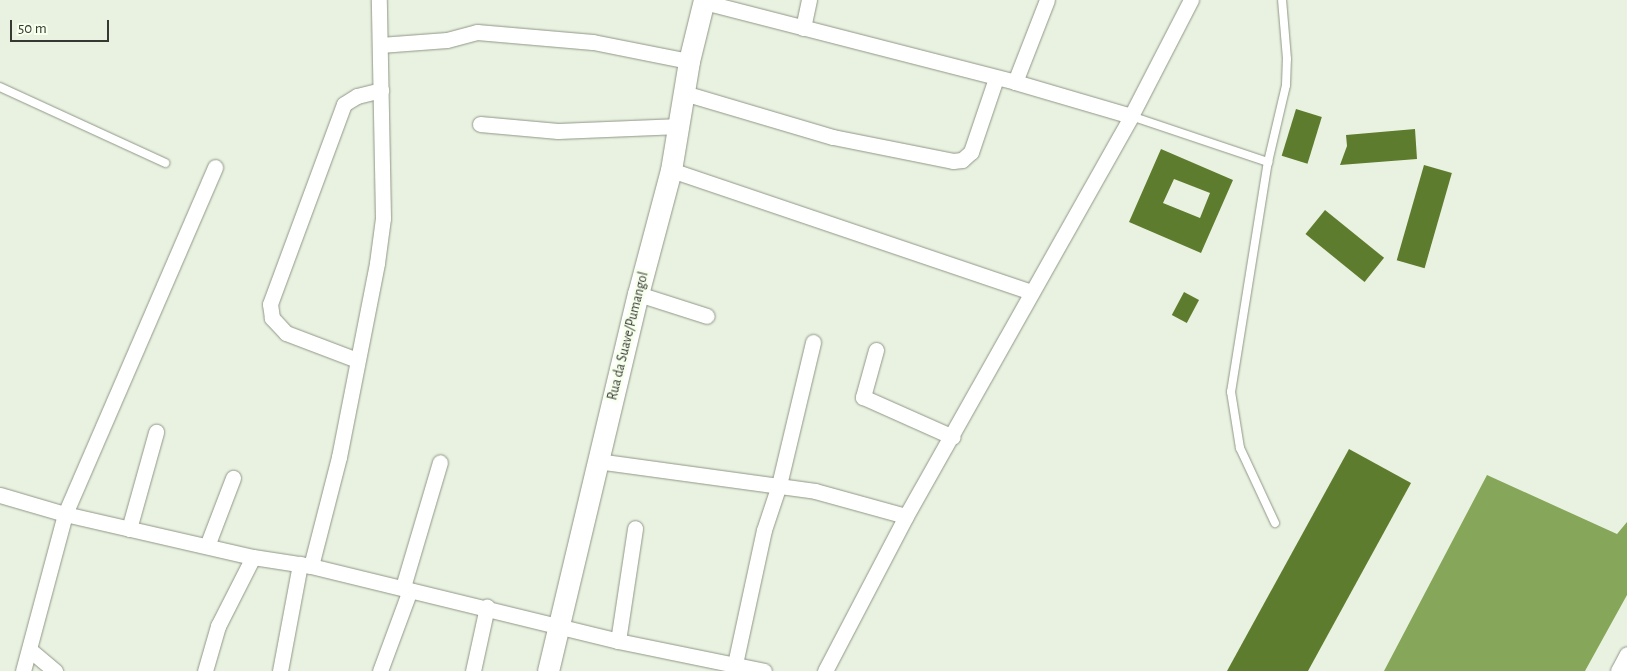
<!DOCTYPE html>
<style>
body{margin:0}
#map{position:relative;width:1627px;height:671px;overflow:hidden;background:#e9f2e0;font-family:"Alegreya Sans",sans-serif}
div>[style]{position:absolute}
.water>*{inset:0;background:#86a759}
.building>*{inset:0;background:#5e7c2e;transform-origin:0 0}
.roads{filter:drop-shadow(0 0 1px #909787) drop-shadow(0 0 1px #909787)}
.lane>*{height:8px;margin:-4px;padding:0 4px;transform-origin:4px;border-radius:4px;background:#fff}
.street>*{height:15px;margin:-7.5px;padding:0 7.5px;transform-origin:7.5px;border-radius:7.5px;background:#fff}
.secondary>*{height:21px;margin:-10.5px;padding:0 10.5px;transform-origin:10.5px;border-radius:10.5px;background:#fff}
span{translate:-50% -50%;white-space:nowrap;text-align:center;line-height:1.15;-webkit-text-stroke:5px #f7ffed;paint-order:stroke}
.street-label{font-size:14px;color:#353932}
.scale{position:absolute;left:10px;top:20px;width:99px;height:22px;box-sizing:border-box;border:2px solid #353932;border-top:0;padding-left:6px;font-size:15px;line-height:18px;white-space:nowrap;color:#353932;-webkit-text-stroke:4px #f7ffed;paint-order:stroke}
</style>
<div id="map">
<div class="water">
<div style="clip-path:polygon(1487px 475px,1617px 534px,1627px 522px,1627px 595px,1585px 671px,1384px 671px)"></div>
</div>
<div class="building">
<div style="left:1296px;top:109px;width:27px;height:49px;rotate:17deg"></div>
<div style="clip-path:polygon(1415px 129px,1417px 159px,1340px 165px,1347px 146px,1346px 135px)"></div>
<div style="clip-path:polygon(evenodd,1161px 149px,1233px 180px,1201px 253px,1129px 222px,1161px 149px,1174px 179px,1210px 193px,1200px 218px,1163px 203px,1174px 179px)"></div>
<div style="left:1424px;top:165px;width:29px;height:99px;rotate:16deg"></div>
<div style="left:1325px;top:210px;width:76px;height:31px;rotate:39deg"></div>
<div style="left:1184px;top:292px;width:17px;height:26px;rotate:28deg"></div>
<div style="clip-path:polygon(1349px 449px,1411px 483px,1308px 671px,1227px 671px)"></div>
</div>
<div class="roads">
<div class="lane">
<div style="left:0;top:87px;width:182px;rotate:24.7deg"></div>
<div style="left:1131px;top:116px;width:145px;rotate:18.6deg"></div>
<div style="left:1275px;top:523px;width:83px;rotate:-115deg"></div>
<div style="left:1240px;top:448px;width:57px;rotate:-99.1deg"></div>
<div style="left:1231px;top:392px;width:233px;rotate:-80.9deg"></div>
<div style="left:1268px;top:162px;width:79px;rotate:-76.8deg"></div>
<div style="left:1286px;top:85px;width:26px;rotate:-88deg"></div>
<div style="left:1287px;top:59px;width:59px;rotate:-94.8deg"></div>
</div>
<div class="street">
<div style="left:704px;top:2px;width:321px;rotate:14.4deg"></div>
<div style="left:1015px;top:82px;width:121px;rotate:16.3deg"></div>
<div style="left:803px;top:28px;width:29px;rotate:-78deg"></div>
<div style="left:380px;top:45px;width:67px;rotate:-4.3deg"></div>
<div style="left:447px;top:40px;width:31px;rotate:-15deg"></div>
<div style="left:477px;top:32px;width:116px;rotate:4.9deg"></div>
<div style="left:593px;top:42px;width:98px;rotate:11.2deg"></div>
<div style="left:1015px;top:82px;width:88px;rotate:-68.7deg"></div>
<div style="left:684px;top:93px;width:155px;rotate:16.5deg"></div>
<div style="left:833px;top:137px;width:122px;rotate:11.3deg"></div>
<div style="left:953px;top:161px;width:9px;rotate:-6deg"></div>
<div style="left:962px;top:160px;width:12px;rotate:-42deg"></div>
<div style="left:971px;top:152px;width:78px;rotate:-71.3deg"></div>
<div style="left:480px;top:124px;width:78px;rotate:5.1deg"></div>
<div style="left:558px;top:131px;width:122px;rotate:-2.3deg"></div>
<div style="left:671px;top:170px;width:380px;rotate:18.7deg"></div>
<div style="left:638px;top:294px;width:72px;rotate:17.7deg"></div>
<div style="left:876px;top:350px;width:49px;rotate:105.5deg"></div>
<div style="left:863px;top:397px;width:98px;rotate:24deg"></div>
<div style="left:357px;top:360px;width:76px;rotate:-159.2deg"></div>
<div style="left:286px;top:333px;width:21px;rotate:-133deg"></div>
<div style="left:272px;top:318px;width:14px;rotate:-98deg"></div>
<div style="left:270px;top:304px;width:213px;rotate:-69.7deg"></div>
<div style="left:344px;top:104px;width:15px;rotate:-32deg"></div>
<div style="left:357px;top:96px;width:25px;rotate:-14deg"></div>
<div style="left:597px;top:461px;width:220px;rotate:7.8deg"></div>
<div style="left:815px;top:491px;width:94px;rotate:15.4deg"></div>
<div style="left:0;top:495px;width:68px;rotate:16.3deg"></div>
<div style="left:65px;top:514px;width:193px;rotate:12.9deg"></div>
<div style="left:253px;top:557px;width:59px;rotate:8.8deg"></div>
<div style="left:311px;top:566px;width:316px;rotate:13.7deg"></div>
<div style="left:618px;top:641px;width:149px;rotate:11.6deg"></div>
<div style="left:129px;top:529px;width:101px;rotate:-74.4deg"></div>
<div style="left:207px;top:546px;width:73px;rotate:-69.1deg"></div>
<div style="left:311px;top:566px;width:113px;rotate:-75.6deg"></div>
<div style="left:339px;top:457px;width:198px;rotate:-78.9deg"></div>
<div style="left:377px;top:263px;width:45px;rotate:-82.4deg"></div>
<div style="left:383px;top:218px;width:218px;rotate:-91.1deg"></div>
<div style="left:403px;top:587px;width:130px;rotate:-73.5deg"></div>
<div style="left:618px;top:641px;width:114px;rotate:-81.4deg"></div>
<div style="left:30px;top:650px;width:33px;rotate:40deg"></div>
<div style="left:735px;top:664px;width:137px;rotate:-77.8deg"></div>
<div style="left:764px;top:530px;width:47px;rotate:-71.6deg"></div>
<div style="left:779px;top:485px;width:147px;rotate:-76.6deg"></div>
<div style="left:23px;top:671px;width:163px;rotate:-75deg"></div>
<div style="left:65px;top:514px;width:378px;rotate:-66.6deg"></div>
<div style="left:205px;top:671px;width:47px;rotate:-73.9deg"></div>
<div style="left:218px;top:626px;width:77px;rotate:-63.1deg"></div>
<div style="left:280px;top:671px;width:109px;rotate:-79.4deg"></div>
<div style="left:380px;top:671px;width:86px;rotate:-69.7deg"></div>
<div style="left:473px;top:671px;width:66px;rotate:-77.7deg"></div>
<div style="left:825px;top:671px;width:175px;rotate:-62.4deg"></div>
<div style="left:906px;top:516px;width:459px;rotate:-60.6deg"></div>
<div style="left:1131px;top:116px;width:131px;rotate:-62.7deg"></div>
<div style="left:1618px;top:671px;width:19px;rotate:-62deg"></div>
</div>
<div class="secondary">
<div style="left:548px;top:671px;width:388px;rotate:-76.6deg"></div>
<div style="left:638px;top:294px;width:128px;rotate:-75.1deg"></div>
<div style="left:671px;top:170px;width:110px;rotate:-80.6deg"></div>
<div style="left:689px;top:61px;width:63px;rotate:-76.2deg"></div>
</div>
</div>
<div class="street-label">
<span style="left:628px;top:336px;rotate:-76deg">Rua da Suave/Pumangol</span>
</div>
<div class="scale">50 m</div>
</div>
